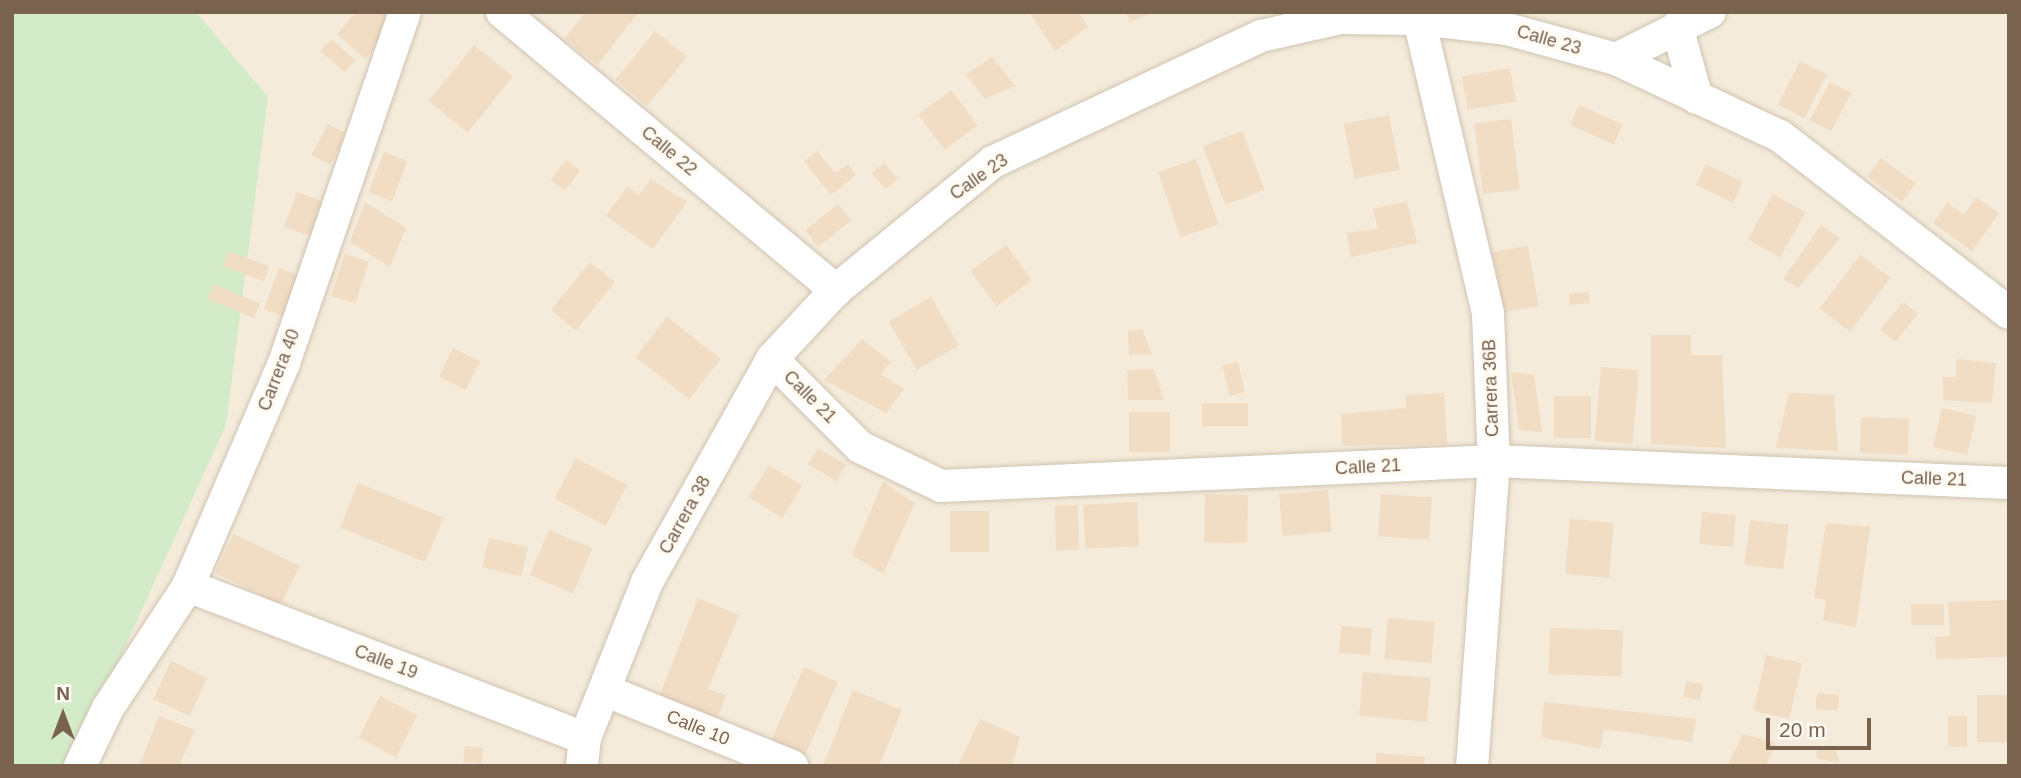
<!DOCTYPE html>
<style>
body{margin:0}
#map{position:relative;width:2021px;height:778px;overflow:hidden;background:#fcf8ec;font-family:Helvetica,sans-serif}
div>[style]{position:absolute}
.residential>*{inset:0;background:#f4ebdb}
.green>*{inset:0;background:#d4ebca}
.building>*{inset:0;background:#f1dcc4;transform-origin:0 0}
.roads{filter:drop-shadow(0 0 2px #d0c2b1) drop-shadow(0 0 2px #d0c2b1)}
.street>*{height:32px;margin:-16px;padding:0 16px;transform-origin:16px;border-radius:16px;background:#fff}
span{translate:-50% -50%;white-space:nowrap;text-align:center;line-height:1.15;-webkit-text-stroke:7px #fffbf3;paint-order:stroke}
.street-label{font-size:18px;color:#79624e}
.frame{position:absolute;inset:0;border:14px solid #79624e;pointer-events:none}
.north{position:absolute;left:28px;top:680px;width:70px;height:70px;-webkit-text-stroke:5px #fffbf3;paint-order:stroke;rotate:0deg;font-size:19px;font-weight:700;line-height:28px;text-align:center;color:#79624e}
.north::after{content:'';display:block;margin:auto;width:24px;height:32px;background:#79624e;clip-path:polygon(50% 0,100% 100%,50% 72%,0 100%)}
.scale{position:absolute;left:1766px;top:718px;width:105px;height:32px;box-sizing:border-box;border:4px solid #79624e;border-top:0;padding-left:9px;font-size:21px;line-height:24px;white-space:nowrap;color:#79624e;-webkit-text-stroke:5px #fffbf3;paint-order:stroke}
</style>
<div id="map">
<div class="residential">
<div style="clip-path:polygon(42px 12px,2009px 12px,2009px 766px,12px 766px,12px 30px)"></div>
</div>
<div class="green">
<div style="clip-path:polygon(12px 12px,196px 12px,268px 97px,226px 425px,71px 766px,12px 766px)"></div>
</div>
<div class="building">
<div style="clip-path:polygon(356px 12px,403px 12px,405px 13px,365px 59px,337px 34px)"></div>
<div style="clip-path:polygon(586px 12px,639px 12px,597px 65px,564px 39px)"></div>
<div style="clip-path:polygon(1029px 12px,1078px 12px,1088px 27px,1055px 51px)"></div>
<div style="clip-path:polygon(1126px 12px,1154px 12px,1130px 22px)"></div>
<div style="left:655px;top:31px;width:41px;height:63px;rotate:39deg"></div>
<div style="left:331px;top:39px;width:32px;height:16px;rotate:41deg"></div>
<div style="left:474px;top:45px;width:50px;height:72px;rotate:39deg"></div>
<div style="clip-path:polygon(992px 57px,1015px 86px,985px 99px,966px 74px)"></div>
<div style="left:1800px;top:61px;width:30px;height:49px;rotate:27deg"></div>
<div style="left:1510px;top:68px;width:34px;height:49px;rotate:80deg"></div>
<div style="left:1830px;top:82px;width:24px;height:43px;rotate:28deg"></div>
<div style="left:951px;top:90px;width:44px;height:41px;rotate:53deg"></div>
<div style="left:1579px;top:105px;width:48px;height:22px;rotate:24deg"></div>
<div style="left:1389px;top:115px;width:56px;height:46px;rotate:79deg"></div>
<div style="left:1511px;top:119px;width:71px;height:37px;rotate:83deg"></div>
<div style="left:328px;top:124px;width:21px;height:35px;rotate:28deg"></div>
<div style="left:1242px;top:131px;width:63px;height:42px;rotate:69deg"></div>
<div style="clip-path:polygon(817px 151px,835px 173px,848px 164px,856px 175px,831px 195px,804px 161px)"></div>
<div style="left:384px;top:152px;width:25px;height:43px;rotate:21deg"></div>
<div style="left:1881px;top:158px;width:43px;height:23px;rotate:36deg"></div>
<div style="left:1196px;top:159px;width:69px;height:40px;rotate:71deg"></div>
<div style="left:566px;top:160px;width:18px;height:25px;rotate:38deg"></div>
<div style="left:884px;top:163px;width:21px;height:16px;rotate:49deg"></div>
<div style="left:1706px;top:164px;width:41px;height:23px;rotate:26deg"></div>
<div style="clip-path:polygon(651px 179px,687px 202px,653px 249px,606px 216px,627px 187px,639px 195px)"></div>
<div style="left:297px;top:192px;width:37px;height:37px;rotate:20deg"></div>
<div style="left:1773px;top:194px;width:37px;height:52px;rotate:29deg"></div>
<div style="clip-path:polygon(1976px 197px,1999px 213px,1972px 251px,1933px 223px,1947px 202px,1964px 215px)"></div>
<div style="clip-path:polygon(1407px 201px,1417px 243px,1351px 257px,1347px 233px,1378px 229px,1373px 209px)"></div>
<div style="clip-path:polygon(365px 202px,406px 228px,390px 267px,350px 242px)"></div>
<div style="left:838px;top:204px;width:21px;height:42px;rotate:51deg"></div>
<div style="clip-path:polygon(1821px 225px,1840px 238px,1798px 288px,1783px 279px)"></div>
<div style="left:1006px;top:245px;width:44px;height:44px;rotate:54deg"></div>
<div style="left:1528px;top:246px;width:61px;height:36px;rotate:80deg"></div>
<div style="left:228px;top:251px;width:44px;height:16px;rotate:20deg"></div>
<div style="left:345px;top:254px;width:25px;height:44px;rotate:18deg"></div>
<div style="left:1860px;top:255px;width:38px;height:67px;rotate:37deg"></div>
<div style="left:590px;top:262px;width:32px;height:62px;rotate:39deg"></div>
<div style="left:279px;top:268px;width:27px;height:44px;rotate:20deg"></div>
<div style="left:214px;top:284px;width:50px;height:16px;rotate:23deg"></div>
<div style="left:1589px;top:292px;width:11px;height:20px;rotate:85deg"></div>
<div style="left:931px;top:297px;width:56px;height:49px;rotate:60deg"></div>
<div style="left:1903px;top:302px;width:19px;height:36px;rotate:39deg"></div>
<div style="left:667px;top:317px;width:68px;height:51px;rotate:38deg"></div>
<div style="clip-path:polygon(1142px 329px,1152px 354px,1129px 355px,1128px 331px)"></div>
<div style="clip-path:polygon(1651px 335px,1691px 335px,1691px 355px,1722px 355px,1726px 448px,1651px 444px)"></div>
<div style="clip-path:polygon(862px 339px,891px 362px,881px 374px,904px 389px,886px 413px,824px 380px)"></div>
<div style="left:453px;top:348px;width:30px;height:32px;rotate:26deg"></div>
<div style="clip-path:polygon(1956px 359px,1996px 363px,1992px 403px,1943px 400px,1943px 377px,1956px 377px)"></div>
<div style="left:1238px;top:362px;width:31px;height:16px;rotate:77deg"></div>
<div style="left:1601px;top:367px;width:38px;height:74px;rotate:5deg"></div>
<div style="clip-path:polygon(1154px 369px,1164px 400px,1128px 400px,1127px 370px)"></div>
<div style="clip-path:polygon(1511px 372px,1534px 375px,1542px 432px,1519px 430px)"></div>
<div style="clip-path:polygon(1444px 393px,1447px 444px,1342px 446px,1341px 414px,1406px 408px,1406px 395px)"></div>
<div style="clip-path:polygon(1789px 393px,1834px 395px,1838px 451px,1776px 448px)"></div>
<div style="left:1554px;top:396px;width:37px;height:42px"></div>
<div style="left:1202px;top:403px;width:46px;height:23px"></div>
<div style="left:1942px;top:408px;width:35px;height:40px;rotate:13deg"></div>
<div style="left:1129px;top:412px;width:41px;height:40px"></div>
<div style="left:1861px;top:417px;width:48px;height:36px;rotate:2deg"></div>
<div style="left:818px;top:448px;width:33px;height:19px;rotate:31deg"></div>
<div style="left:576px;top:458px;width:58px;height:46px;rotate:28deg"></div>
<div style="left:769px;top:465px;width:39px;height:38px;rotate:32deg"></div>
<div style="clip-path:polygon(883px 482px,915px 503px,883px 574px,852px 555px)"></div>
<div style="left:358px;top:483px;width:92px;height:48px;rotate:22deg"></div>
<div style="left:1328px;top:490px;width:42px;height:49px;rotate:85deg"></div>
<div style="left:1381px;top:494px;width:51px;height:42px;rotate:4deg"></div>
<div style="left:1248px;top:495px;width:48px;height:43px;rotate:91deg"></div>
<div style="left:1137px;top:502px;width:44px;height:54px;rotate:87deg"></div>
<div style="left:1078px;top:505px;width:45px;height:23px;rotate:89deg"></div>
<div style="left:989px;top:511px;width:41px;height:39px;rotate:90deg"></div>
<div style="left:1702px;top:512px;width:34px;height:32px;rotate:5deg"></div>
<div style="left:1570px;top:519px;width:44px;height:55px;rotate:5deg"></div>
<div style="left:1750px;top:520px;width:39px;height:45px;rotate:7deg"></div>
<div style="clip-path:polygon(1826px 523px,1870px 527px,1856px 627px,1823px 621px,1826px 600px,1814px 597px)"></div>
<div style="left:549px;top:530px;width:47px;height:49px;rotate:23deg"></div>
<div style="left:234px;top:534px;width:73px;height:43px;rotate:26deg"></div>
<div style="left:489px;top:538px;width:40px;height:30px;rotate:13deg"></div>
<div style="clip-path:polygon(698px 598px,739px 615px,708px 689px,726px 695px,717px 719px,659px 697px)"></div>
<div style="clip-path:polygon(2009px 600px,2009px 657px,1936px 659px,1935px 637px,1950px 636px,1948px 602px)"></div>
<div style="left:1944px;top:604px;width:21px;height:33px;rotate:90deg"></div>
<div style="left:1388px;top:618px;width:47px;height:41px;rotate:5deg"></div>
<div style="left:1341px;top:626px;width:31px;height:27px;rotate:4deg"></div>
<div style="left:1550px;top:628px;width:73px;height:46px;rotate:2deg"></div>
<div style="left:1766px;top:655px;width:37px;height:57px;rotate:13deg"></div>
<div style="left:171px;top:661px;width:40px;height:42px;rotate:25deg"></div>
<div style="left:804px;top:667px;width:37px;height:81px;rotate:24deg"></div>
<div style="left:1363px;top:672px;width:68px;height:44px;rotate:5deg"></div>
<div style="left:1686px;top:681px;width:17px;height:16px;rotate:10deg"></div>
<div style="clip-path:polygon(853px 690px,902px 710px,879px 766px,823px 766px)"></div>
<div style="left:1817px;top:693px;width:22px;height:16px;rotate:5deg"></div>
<div style="left:1977px;top:695px;width:32px;height:47px"></div>
<div style="left:380px;top:696px;width:42px;height:47px;rotate:27deg"></div>
<div style="clip-path:polygon(1544px 702px,1696px 719px,1692px 742px,1604px 729px,1600px 749px,1541px 737px)"></div>
<div style="clip-path:polygon(159px 716px,195px 730px,179px 766px,139px 766px)"></div>
<div style="left:1948px;top:716px;width:19px;height:31px"></div>
<div style="clip-path:polygon(980px 719px,1020px 737px,1012px 766px,958px 766px)"></div>
<div style="clip-path:polygon(1743px 734px,1776px 743px,1766px 766px,1727px 766px)"></div>
<div style="left:465px;top:746px;width:18px;height:16px;rotate:6deg"></div>
<div style="clip-path:polygon(1817px 747px,1837px 751px,1839px 763px,1816px 758px)"></div>
<div style="clip-path:polygon(1376px 753px,1425px 757px,1424px 766px,1376px 766px)"></div>
</div>
<div class="roads">
<div class="street">
<div style="left:502px;top:12px;width:435px;rotate:39.8deg"></div>
<div style="left:1419px;top:19px;width:303px;rotate:76.8deg"></div>
<div style="left:1488px;top:314px;width:147px;rotate:87.7deg"></div>
<div style="left:1494px;top:461px;width:306px;rotate:94.1deg"></div>
<div style="left:1677px;top:27px;width:74px;rotate:74.3deg"></div>
<div style="left:1616px;top:59px;width:105px;rotate:-26.6deg"></div>
<div style="left:772px;top:359px;width:124px;rotate:45deg"></div>
<div style="left:860px;top:447px;width:90px;rotate:25.7deg"></div>
<div style="left:941px;top:486px;width:554px;rotate:-2.59deg"></div>
<div style="left:1494px;top:461px;width:515px;rotate:2.45deg"></div>
<div style="left:188px;top:586px;width:425px;rotate:21deg"></div>
<div style="left:604px;top:690px;width:203px;rotate:22deg"></div>
<div style="left:80px;top:766px;width:64px;rotate:-64.2deg"></div>
<div style="left:108px;top:708px;width:146px;rotate:-56.7deg"></div>
<div style="left:188px;top:586px;width:243px;rotate:-66.7deg"></div>
<div style="left:284px;top:363px;width:371px;rotate:-71deg"></div>
<div style="left:582px;top:766px;width:28px;rotate:-84deg"></div>
<div style="left:585px;top:738px;width:168px;rotate:-68.3deg"></div>
<div style="left:647px;top:582px;width:256px;rotate:-60.7deg"></div>
<div style="left:772px;top:359px;width:94px;rotate:-47.2deg"></div>
<div style="left:836px;top:290px;width:203px;rotate:-39.2deg"></div>
<div style="left:993px;top:162px;width:296px;rotate:-25.2deg"></div>
<div style="left:1261px;top:36px;width:81px;rotate:-12.8deg"></div>
<div style="left:1340px;top:18px;width:79px;rotate:0.7deg"></div>
<div style="left:1419px;top:19px;width:89px;rotate:6.5deg"></div>
<div style="left:1507px;top:29px;width:113px;rotate:15.4deg"></div>
<div style="left:1616px;top:59px;width:181px;rotate:25.2deg"></div>
<div style="left:1780px;top:136px;width:289px;rotate:37.7deg"></div>
</div>
</div>
<div class="street-label">
<span style="left:1549px;top:40px;rotate:16deg">Calle 23</span>
<span style="left:669px;top:151px;rotate:40deg">Calle 22</span>
<span style="left:979px;top:177px;rotate:-35deg">Calle 23</span>
<span style="left:279px;top:370px;rotate:-69deg">Carrera 40</span>
<span style="left:1491px;top:388px;rotate:-92deg">Carrera 36B</span>
<span style="left:810px;top:397px;rotate:45deg">Calle 21</span>
<span style="left:1368px;top:467px;rotate:-3deg">Calle 21</span>
<span style="left:1934px;top:479px;rotate:2deg">Calle 21</span>
<span style="left:685px;top:515px;rotate:-61deg">Carrera 38</span>
<span style="left:386px;top:662px;rotate:21deg">Calle 19</span>
<span style="left:698px;top:728px;rotate:22deg">Calle 10</span>
</div>
<div class="frame"></div>
<div class="north">N</div>
<div class="scale">20 m</div>
</div>
